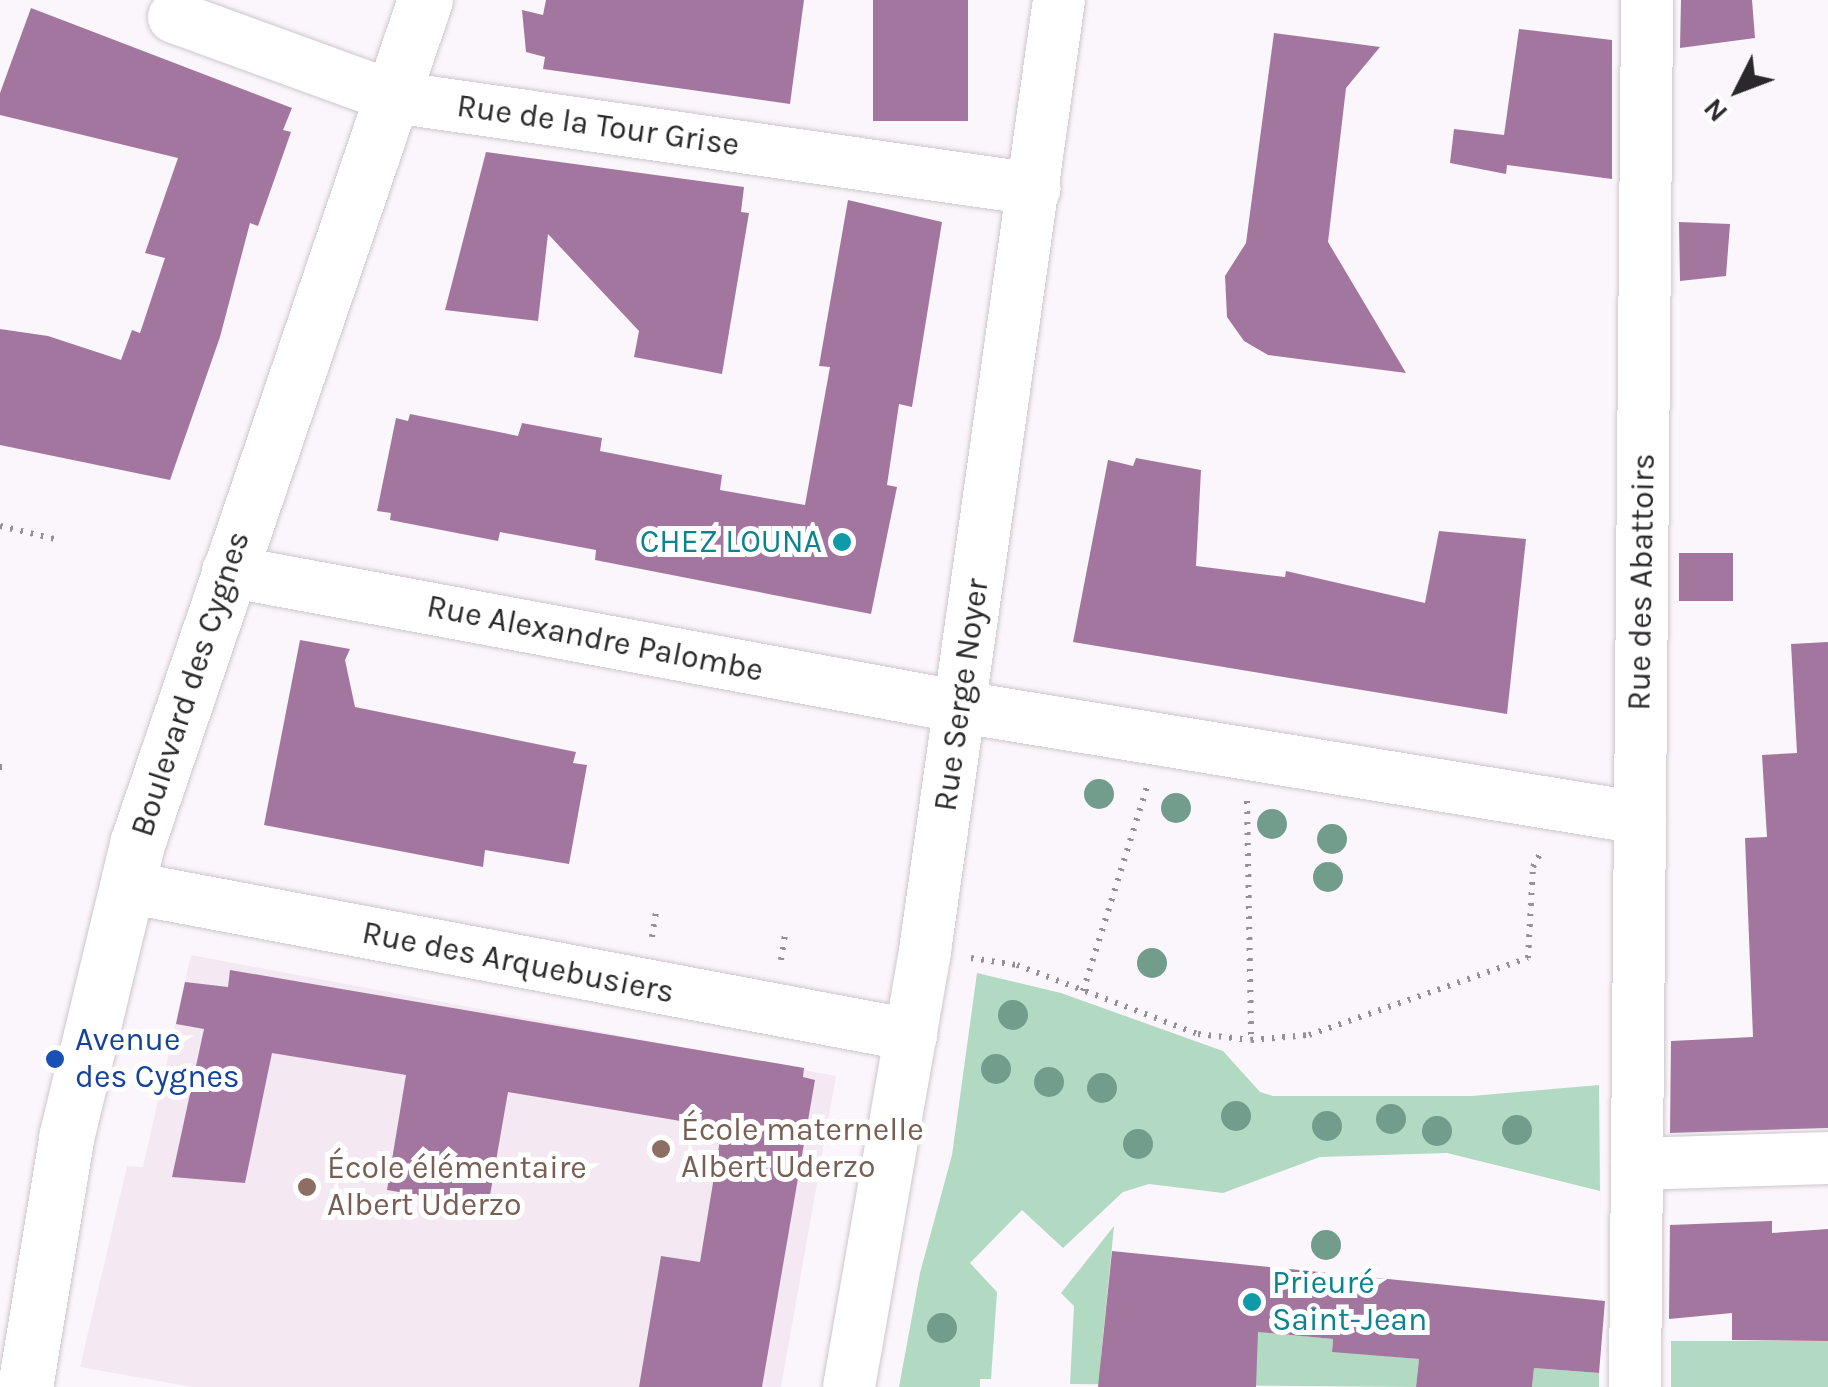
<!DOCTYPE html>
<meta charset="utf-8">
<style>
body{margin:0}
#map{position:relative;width:1828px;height:1387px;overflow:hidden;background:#fbf6fb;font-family:Karla,sans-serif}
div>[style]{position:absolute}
.built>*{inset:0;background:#f4e9f3}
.green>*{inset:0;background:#b2d9c1;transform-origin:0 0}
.building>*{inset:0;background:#a376a0;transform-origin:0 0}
.path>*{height:6px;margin-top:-3px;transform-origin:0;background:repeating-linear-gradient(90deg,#949094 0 2.5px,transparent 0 10.5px)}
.roads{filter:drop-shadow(0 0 2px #cdc7cc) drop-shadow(0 0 2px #cdc7cc)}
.minor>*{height:52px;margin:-26px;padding:0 26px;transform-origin:26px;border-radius:26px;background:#fff}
.major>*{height:55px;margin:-27.5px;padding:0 27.5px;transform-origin:27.5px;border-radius:27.5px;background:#fff}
.trees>*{width:30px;height:30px;margin:-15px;border-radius:50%;background:#729c8c}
.dots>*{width:28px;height:28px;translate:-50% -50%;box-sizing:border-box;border:5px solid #fff;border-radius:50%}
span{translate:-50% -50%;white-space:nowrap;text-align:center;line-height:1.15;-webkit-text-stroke:10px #fff;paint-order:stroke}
.street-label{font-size:32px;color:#2a282a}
.culture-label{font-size:32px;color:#0d838f}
.right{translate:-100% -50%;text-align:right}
.left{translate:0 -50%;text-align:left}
.transit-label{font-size:32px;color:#164399}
.education-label{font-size:32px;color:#785e54}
.north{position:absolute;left:1688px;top:40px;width:100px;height:100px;-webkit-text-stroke:8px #fff;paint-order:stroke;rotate:228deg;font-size:28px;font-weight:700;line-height:40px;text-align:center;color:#2a282a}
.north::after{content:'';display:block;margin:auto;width:35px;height:45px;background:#2a282a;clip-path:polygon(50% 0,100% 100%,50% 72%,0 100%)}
</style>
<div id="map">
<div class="built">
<div style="clip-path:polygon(191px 955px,836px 1076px,781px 1387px,192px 1387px,80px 1367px,127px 1166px,143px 1167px)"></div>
</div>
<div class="green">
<div style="clip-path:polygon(977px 973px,1061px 993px,1223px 1051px,1260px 1092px,1273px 1096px,1472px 1096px,1599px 1085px,1600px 1191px,1447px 1153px,1320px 1157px,1223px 1193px,1149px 1184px,1123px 1192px,1063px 1248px,1022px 1210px,970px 1263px,997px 1292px,991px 1379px,980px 1379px,980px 1387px,899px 1387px,920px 1273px,952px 1155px)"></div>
<div style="clip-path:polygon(1114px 1226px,1101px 1357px,1141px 1320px,1333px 1339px,1332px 1351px,1419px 1359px,1416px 1387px,1070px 1384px,1074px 1306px,1061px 1293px)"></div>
<div style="left:1671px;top:1341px;width:157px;height:46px"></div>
<div style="clip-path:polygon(1534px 1368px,1599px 1373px,1599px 1387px,1532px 1387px)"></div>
</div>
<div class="building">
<div style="clip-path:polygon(546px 0,804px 0,790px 104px,543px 69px,545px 57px,526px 52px,522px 10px,543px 15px)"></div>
<div style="left:873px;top:0;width:95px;height:121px"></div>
<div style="clip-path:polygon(1681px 0,1752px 0,1755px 38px,1680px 48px)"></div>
<div style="clip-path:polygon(31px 8px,292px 108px,283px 130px,291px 132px,258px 226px,250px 223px,220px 337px,170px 480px,0 445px,0 329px,48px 336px,121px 360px,132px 330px,140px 333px,165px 258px,145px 253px,178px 158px,0 115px,0 93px)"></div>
<div style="clip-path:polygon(1519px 29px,1612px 40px,1612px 179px,1507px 165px,1506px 174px,1450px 163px,1454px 129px,1504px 135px)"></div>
<div style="clip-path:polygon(1274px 33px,1380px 47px,1346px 88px,1328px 242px,1406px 373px,1268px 355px,1244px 341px,1227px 317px,1225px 276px,1246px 243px)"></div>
<div style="clip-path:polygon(486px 152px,744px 187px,741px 212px,749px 213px,722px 374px,634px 357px,639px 331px,548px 234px,538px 321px,445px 310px)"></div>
<div style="clip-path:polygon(848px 200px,942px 222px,912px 407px,899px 404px,887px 485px,897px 487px,871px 614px,595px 560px,596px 550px,500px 532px,498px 541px,390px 520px,391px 513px,377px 511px,396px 418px,408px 421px,410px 414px,518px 436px,522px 423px,602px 438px,600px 451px,722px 475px,720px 490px,805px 505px,830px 367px,819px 366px)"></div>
<div style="clip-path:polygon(1679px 222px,1730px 224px,1726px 276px,1680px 281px)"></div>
<div style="clip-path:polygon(1136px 458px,1201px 470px,1196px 566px,1285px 577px,1286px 571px,1425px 603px,1439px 531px,1526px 539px,1507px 714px,1073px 642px,1108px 460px,1133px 466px)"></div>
<div style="left:1733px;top:553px;width:48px;height:54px;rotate:90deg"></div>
<div style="clip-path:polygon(300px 640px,350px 649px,345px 660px,355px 707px,576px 752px,573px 763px,587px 765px,569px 864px,485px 850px,483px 867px,264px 825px)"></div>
<div style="clip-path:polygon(1828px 642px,1828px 1128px,1670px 1133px,1671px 1041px,1753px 1037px,1745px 838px,1767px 837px,1762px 755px,1797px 753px,1791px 644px)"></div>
<div style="clip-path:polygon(230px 970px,804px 1068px,803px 1077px,815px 1080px,762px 1387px,639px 1387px,661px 1256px,700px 1262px,722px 1128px,508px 1092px,488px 1207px,387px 1190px,406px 1075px,272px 1053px,245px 1183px,172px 1177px,204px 1029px,176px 1024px,185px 982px,228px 987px)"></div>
<div style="clip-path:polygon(1772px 1221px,1772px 1233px,1828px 1229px,1828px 1341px,1732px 1340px,1732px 1313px,1669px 1319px,1670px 1225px)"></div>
<div style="clip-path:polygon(1112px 1251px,1605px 1301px,1599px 1373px,1534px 1368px,1532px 1387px,1416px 1387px,1419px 1359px,1332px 1352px,1333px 1339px,1258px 1332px,1256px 1387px,1098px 1387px)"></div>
</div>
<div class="path">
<div style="left:0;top:526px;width:57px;rotate:13.3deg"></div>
<div style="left:0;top:767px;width:2px"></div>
<div style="left:1247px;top:801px;width:239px;rotate:89deg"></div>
<div style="left:652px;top:937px;width:24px;rotate:-81deg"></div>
<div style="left:971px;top:958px;width:47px;rotate:8.7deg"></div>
<div style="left:1017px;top:965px;width:194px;rotate:20.9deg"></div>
<div style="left:1198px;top:1034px;width:53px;rotate:6.5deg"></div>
<div style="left:1251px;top:1040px;width:58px;rotate:-4.9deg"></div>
<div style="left:1309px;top:1035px;width:232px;rotate:-19.4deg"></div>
<div style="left:1528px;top:958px;width:91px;rotate:-86.9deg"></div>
<div style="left:1533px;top:867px;width:17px;rotate:-62deg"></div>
<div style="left:781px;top:960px;width:24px;rotate:-81deg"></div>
<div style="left:1083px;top:991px;width:214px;rotate:-72.6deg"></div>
</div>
<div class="roads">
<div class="minor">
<div style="left:174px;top:17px;width:234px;rotate:20deg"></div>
<div style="left:394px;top:97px;width:647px;rotate:8.18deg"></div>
<div style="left:228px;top:571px;width:746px;rotate:10.51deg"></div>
<div style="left:961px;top:707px;width:688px;rotate:9.28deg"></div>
<div style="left:126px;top:887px;width:799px;rotate:10.68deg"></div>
<div style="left:1637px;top:1164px;width:191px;rotate:-1.8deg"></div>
<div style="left:849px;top:1387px;width:443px;rotate:-80.1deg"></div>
<div style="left:925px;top:951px;width:960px;rotate:-81.98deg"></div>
<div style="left:1635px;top:1387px;width:1387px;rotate:-89.5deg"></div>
</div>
<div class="major">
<div style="left:25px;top:1387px;width:252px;rotate:-80.6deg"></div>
<div style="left:66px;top:1138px;width:306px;rotate:-76.4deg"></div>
<div style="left:138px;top:841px;width:889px;rotate:-71.16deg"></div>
</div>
</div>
<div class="trees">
<div style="left:1099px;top:794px"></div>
<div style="left:1176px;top:808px"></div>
<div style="left:1272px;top:824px"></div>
<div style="left:1332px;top:839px"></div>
<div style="left:1328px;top:877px"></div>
<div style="left:1152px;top:963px"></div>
<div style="left:1013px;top:1015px"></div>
<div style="left:996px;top:1069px"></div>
<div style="left:1049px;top:1082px"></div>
<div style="left:1102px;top:1088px"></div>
<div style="left:1236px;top:1116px"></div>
<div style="left:1391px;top:1119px"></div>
<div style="left:1327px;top:1126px"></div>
<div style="left:1517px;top:1130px"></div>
<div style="left:1437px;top:1131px"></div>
<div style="left:1138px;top:1144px"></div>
<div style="left:1326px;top:1245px"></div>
<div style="left:942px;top:1328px"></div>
</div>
<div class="dots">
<div style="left:842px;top:542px;background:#0f9aa8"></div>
<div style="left:55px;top:1059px;background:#1a4fb4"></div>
<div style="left:661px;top:1149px;background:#8d6e63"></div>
<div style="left:307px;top:1187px;background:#8d6e63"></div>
<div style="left:1252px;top:1302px;background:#0f9aa8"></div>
</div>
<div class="street-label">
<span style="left:598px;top:126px;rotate:8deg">Rue de la Tour Grise</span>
<span style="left:1642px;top:582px;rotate:-89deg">Rue des Abattoirs</span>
<span style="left:595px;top:639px;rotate:11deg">Rue Alexandre Palombe</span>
<span style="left:191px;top:684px;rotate:-72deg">Boulevard des Cygnes</span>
<span style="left:962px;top:695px;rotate:-82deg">Rue Serge Noyer</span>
<span style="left:518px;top:963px;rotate:11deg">Rue des Arquebusiers</span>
</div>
<div class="culture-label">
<span class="right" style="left:822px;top:542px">CHEZ LOUNA</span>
<span class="left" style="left:1272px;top:1302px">Prieuré<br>Saint-Jean</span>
</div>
<div class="transit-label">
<span class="left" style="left:75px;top:1059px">Avenue<br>des Cygnes</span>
</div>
<div class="education-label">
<span class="left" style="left:681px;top:1149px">École maternelle<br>Albert Uderzo</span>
<span class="left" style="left:327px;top:1187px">École élémentaire<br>Albert Uderzo</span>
</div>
<div class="north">N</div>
</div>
